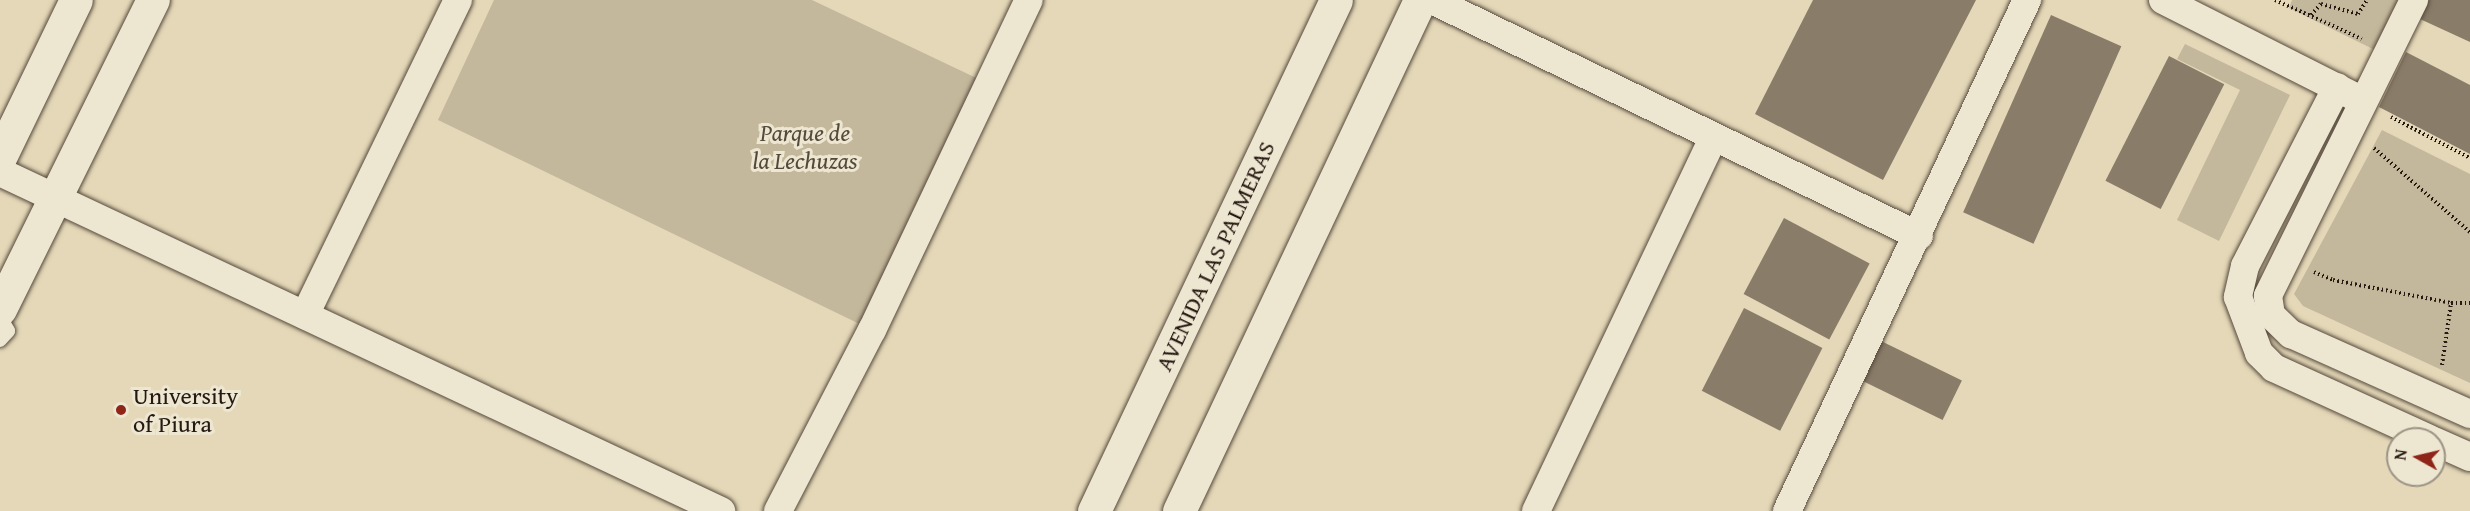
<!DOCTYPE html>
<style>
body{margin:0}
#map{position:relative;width:2470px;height:511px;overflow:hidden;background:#e4d8b8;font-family:"Gentium Book Plus",serif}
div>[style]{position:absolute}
.green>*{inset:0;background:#c4b89c}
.building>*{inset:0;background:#897c68;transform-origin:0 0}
.path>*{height:4px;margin-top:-2px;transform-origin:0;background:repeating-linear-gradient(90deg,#261912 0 1.5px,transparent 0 4.5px)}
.roads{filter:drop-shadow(0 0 2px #56493c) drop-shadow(0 0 2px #56493c)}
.lane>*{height:14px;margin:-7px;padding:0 7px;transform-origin:7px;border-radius:7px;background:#ede6d1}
.street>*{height:28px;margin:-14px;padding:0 14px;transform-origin:14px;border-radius:14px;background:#ede6d1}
.secondary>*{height:33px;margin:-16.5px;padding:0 16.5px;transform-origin:16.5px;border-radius:16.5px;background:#ede6d1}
.dots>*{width:16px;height:16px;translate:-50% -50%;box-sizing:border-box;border:3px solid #ede6d1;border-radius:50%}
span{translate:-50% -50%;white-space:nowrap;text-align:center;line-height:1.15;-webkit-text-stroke:6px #ede6d1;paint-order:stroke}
.park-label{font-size:24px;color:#55493b;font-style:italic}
.street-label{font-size:24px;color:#261912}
.poi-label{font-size:24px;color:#261912}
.left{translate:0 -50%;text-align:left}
.north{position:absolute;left:2386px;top:427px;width:60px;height:60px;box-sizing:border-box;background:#ede6d1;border:2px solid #9d9485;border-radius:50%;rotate:278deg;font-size:16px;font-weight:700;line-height:24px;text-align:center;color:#261912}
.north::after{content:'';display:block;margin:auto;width:21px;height:27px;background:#8f2418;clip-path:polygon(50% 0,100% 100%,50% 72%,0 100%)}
</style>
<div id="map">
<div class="green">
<div style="clip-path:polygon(494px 0,812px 0,989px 84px,872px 330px,438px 120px)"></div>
<div style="clip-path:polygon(2292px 0,2402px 0,2377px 51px,2289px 8px)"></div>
<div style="clip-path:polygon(2185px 44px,2290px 95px,2219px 241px,2177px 220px,2240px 90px,2177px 59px)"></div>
<div style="clip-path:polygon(2382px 130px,2470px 174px,2470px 383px,2303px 306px,2294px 294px)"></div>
</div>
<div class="building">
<div style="clip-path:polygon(1813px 0,1976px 0,1883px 180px,1755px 114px)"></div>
<div style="clip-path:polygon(2429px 0,2470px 0,2470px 42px,2420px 19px)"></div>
<div style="left:2051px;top:15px;width:77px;height:216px;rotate:24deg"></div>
<div style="clip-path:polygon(2406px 52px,2470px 85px,2470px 154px,2379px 107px)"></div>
<div style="left:2169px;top:56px;width:62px;height:140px;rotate:27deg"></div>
<div style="left:1784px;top:218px;width:97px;height:86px;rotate:28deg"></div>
<div style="left:1744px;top:308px;width:88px;height:93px;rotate:27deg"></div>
<div style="left:1881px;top:341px;width:90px;height:44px;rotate:26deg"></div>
</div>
<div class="path">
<div style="left:2275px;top:0;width:95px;rotate:24.1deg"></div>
<div style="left:2311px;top:15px;width:15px;rotate:-48deg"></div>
<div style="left:2321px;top:4px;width:38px;rotate:15deg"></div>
<div style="left:2358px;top:14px;width:17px;rotate:-57deg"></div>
<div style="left:2391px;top:117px;width:89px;rotate:27.4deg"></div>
<div style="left:2374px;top:148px;width:128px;rotate:41.2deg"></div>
<div style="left:2314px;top:272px;width:21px;rotate:23deg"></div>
<div style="left:2333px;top:280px;width:120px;rotate:11deg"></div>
<div style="left:2451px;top:303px;width:19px"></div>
<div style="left:2442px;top:365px;width:63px;rotate:-81.7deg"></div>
</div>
<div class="roads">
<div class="lane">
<div style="left:0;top:317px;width:16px;rotate:60deg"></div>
<div style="left:8px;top:331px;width:12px;rotate:132deg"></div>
</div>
<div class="street">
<div style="left:1432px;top:0;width:541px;rotate:25.85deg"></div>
<div style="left:2163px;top:0;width:213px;rotate:26.8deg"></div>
<div style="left:2414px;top:0;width:330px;rotate:116.3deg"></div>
<div style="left:2268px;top:296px;width:19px;rotate:81deg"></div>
<div style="left:2271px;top:315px;width:28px;rotate:44deg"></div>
<div style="left:2291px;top:334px;width:196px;rotate:24.1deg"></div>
<div style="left:2337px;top:87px;width:201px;rotate:117.2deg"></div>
<div style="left:2245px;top:266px;width:32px;rotate:103deg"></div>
<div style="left:2238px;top:297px;width:60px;rotate:69.4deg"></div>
<div style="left:2259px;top:353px;width:21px;rotate:45deg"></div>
<div style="left:2274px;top:368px;width:171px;rotate:24.5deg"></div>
<div style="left:0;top:172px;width:797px;rotate:25.18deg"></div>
<div style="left:305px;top:315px;width:350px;rotate:-64.1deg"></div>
<div style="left:2434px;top:441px;width:39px;rotate:24deg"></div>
<div style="left:778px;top:511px;width:204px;rotate:-62.6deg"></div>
<div style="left:872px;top:330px;width:365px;rotate:-64.6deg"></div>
<div style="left:1536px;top:511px;width:412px;rotate:-64.6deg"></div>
<div style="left:1787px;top:511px;width:565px;rotate:-64.84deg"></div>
</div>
<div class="secondary">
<div style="left:0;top:157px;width:174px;rotate:-64.2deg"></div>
<div style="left:0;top:309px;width:345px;rotate:-63.7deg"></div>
<div style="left:1094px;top:511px;width:565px;rotate:-64.66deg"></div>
<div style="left:1179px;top:511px;width:565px;rotate:-64.75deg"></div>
</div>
</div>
<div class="dots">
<div style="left:121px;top:410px;background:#8f2418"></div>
</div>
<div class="park-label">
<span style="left:805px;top:147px">Parque de<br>la Lechuzas</span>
</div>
<div class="street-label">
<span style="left:1215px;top:256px;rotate:-65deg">AVENIDA LAS PALMERAS</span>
</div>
<div class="poi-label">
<span class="left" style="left:133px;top:410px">University<br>of Piura</span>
</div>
<div class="north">N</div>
</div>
